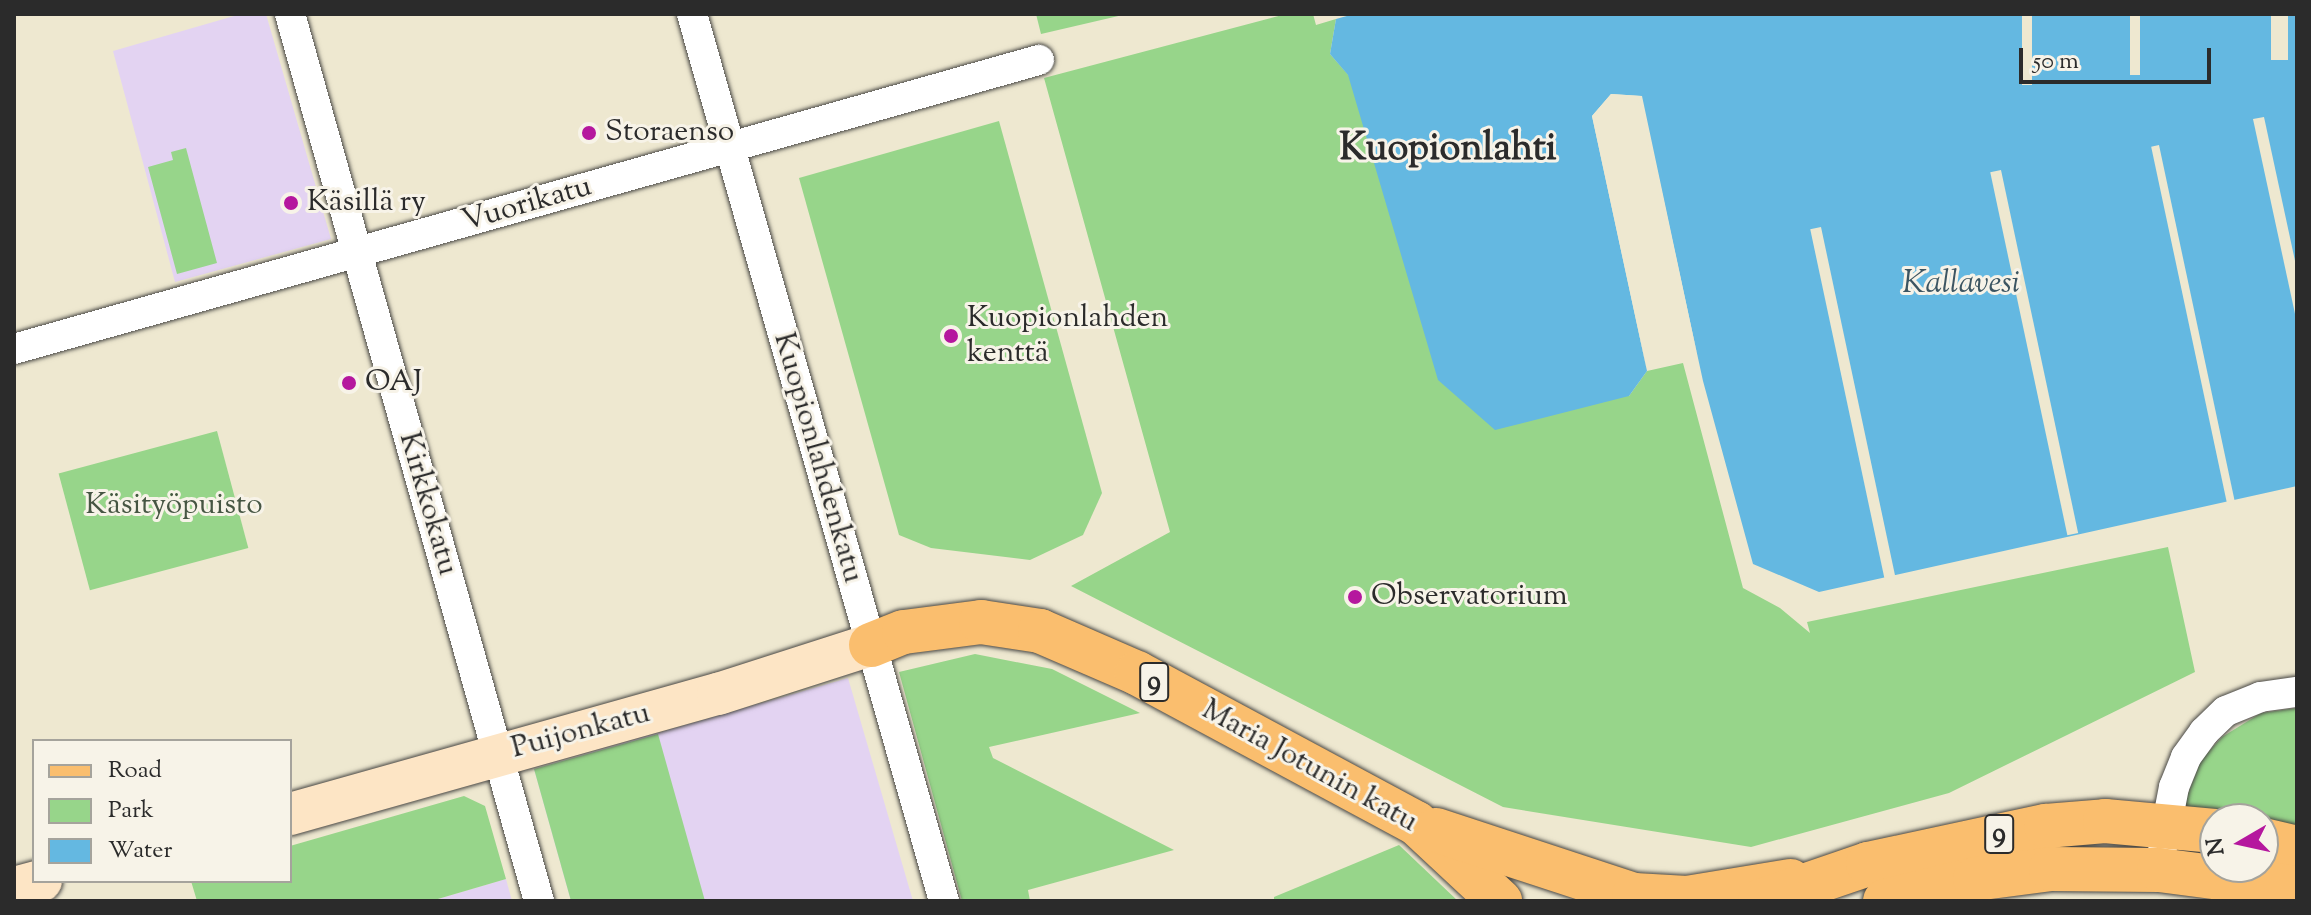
<!DOCTYPE html>
<meta charset="utf-8">
<style>
body{margin:0}
#map{position:relative;width:2311px;height:915px;overflow:hidden;background:#eee8d0;font-family:"Sorts Mill Goudy",serif}
div>[style]{position:absolute}
.built>*{inset:0;background:#e3d3f2}
.green>*{inset:0;background:#97d58a;transform-origin:0 0}
.water>*{inset:0;background:#64b8e1}
.pier>*{inset:0;background:#eee8d0;transform-origin:0 0}
.roads{filter:drop-shadow(0 0 2px #484744) drop-shadow(0 0 2px #484744)}
.street>*{height:30px;margin:-15px;padding:0 15px;transform-origin:15px;border-radius:15px;background:#fff}
.secondary>*{height:42px;margin:-21px;padding:0 21px;transform-origin:21px;border-radius:21px;background:#fde5c5}
.primary>*{height:44px;margin:-22px;padding:0 22px;transform-origin:22px;border-radius:22px;background:#fabe6e}
.dots>*{width:22px;height:22px;translate:-50% -50%;box-sizing:border-box;border:4px solid #f7f3e8;border-radius:50%}
span{translate:-50% -50%;white-space:nowrap;text-align:center;line-height:1.15;-webkit-text-stroke:6px #f7f3e8;paint-order:stroke}
.shield-label span{padding:2px 6px;background:#f7f3e8;border:2px solid;border-radius:6px;-webkit-text-stroke-width:0}
.shield-label{font-size:28px;color:#2b2b2b;font-weight:700}
.poi-label{font-size:30px;color:#2b2b2b}
.left{translate:0 -50%;text-align:left}
.street-label{font-size:30px;color:#2b2b2b}
.park-label{font-size:30px;color:#465643}
.water-label{font-size:32px;color:#3c5562;font-style:italic}
.district-label{font-size:38px;color:#2b2b2b;font-weight:700}
.frame{position:absolute;inset:0;border:16px solid #2b2b2b;pointer-events:none}
.legend{position:absolute;left:32px;top:739px;width:260px;height:144px;box-sizing:border-box;background:#f7f3e8;border:2px solid #a5a39c;margin:0;padding:10px 14px;list-style:none;font-size:24px;color:#2b2b2b}
.legend li{display:flex;align-items:center;gap:16px;height:40px}
.legend b{width:40px;border:2px solid #a5a39c}
.north{position:absolute;left:2199px;top:803px;width:80px;height:80px;box-sizing:border-box;background:#f7f3e8;border:2px solid #a5a39c;border-radius:50%;rotate:261deg;font-size:22px;font-weight:700;line-height:32px;text-align:center;color:#2b2b2b}
.north::after{content:'';display:block;margin:auto;width:28px;height:36px;background:#b5179e;clip-path:polygon(50% 0,100% 100%,50% 72%,0 100%)}
.scale{position:absolute;left:2019px;top:48px;width:192px;height:36px;box-sizing:border-box;border:4px solid #2b2b2b;border-top:0;padding-left:10px;font-size:24px;line-height:28px;white-space:nowrap;color:#2b2b2b;-webkit-text-stroke:6px #f7f3e8;paint-order:stroke}
</style>
<div id="map">
<div class="built">
<div style="clip-path:polygon(241px 14px,266px 14px,331px 239px,175px 282px,113px 51px)"></div>
<div style="clip-path:polygon(848px 678px,913px 901px,571px 901px,534px 769px)"></div>
<div style="clip-path:polygon(506px 879px,512px 901px,431px 901px)"></div>
</div>
<div class="green">
<div style="clip-path:polygon(1036px 14px,1127px 14px,1041px 34px)"></div>
<div style="clip-path:polygon(1286px 14px,1313px 14px,1316px 25px,1336px 19px,1330px 54px,1629px 396px,1647px 371px,1683px 363px,1743px 588px,1780px 608px,1810px 633px,1807px 622px,2168px 547px,2195px 672px,1949px 793px,1751px 847px,1503px 807px,1071px 586px,1170px 532px,1044px 78px)"></div>
<div style="clip-path:polygon(999px 121px,1102px 493px,1083px 535px,1030px 560px,931px 548px,899px 535px,799px 178px)"></div>
<div style="clip-path:polygon(186px 148px,217px 263px,177px 274px,148px 167px,173px 160px,171px 152px)"></div>
<div style="left:217px;top:431px;width:121px;height:164px;rotate:75deg"></div>
<div style="clip-path:polygon(975px 654px,1052px 669px,1140px 713px,989px 747px,993px 758px,1174px 850px,1028px 890px,1030px 901px,962px 901px,899px 672px)"></div>
<div style="clip-path:polygon(2297px 708px,2297px 831px,2263px 819px,2181px 812px,2201px 760px,2222px 737px,2261px 713px)"></div>
<div style="clip-path:polygon(658px 734px,705px 901px,571px 901px,534px 769px)"></div>
<div style="clip-path:polygon(464px 796px,485px 806px,506px 879px,431px 901px,197px 901px,191px 881px,290px 881px,290px 846px)"></div>
<div style="clip-path:polygon(1399px 845px,1458px 901px,1274px 901px,1274px 897px)"></div>
</div>
<div class="water">
<div style="clip-path:polygon(1354px 14px,2297px 14px,2297px 486px,1819px 592px,1753px 564px,1703px 381px,1641px 96px,1611px 94px,1592px 116px,1647px 371px,1629px 396px,1495px 430px,1438px 380px,1348px 75px,1330px 54px,1336px 19px)"></div>
</div>
<div class="pier">
<div style="left:2022px;top:14px;width:10px;height:71px"></div>
<div style="left:2130px;top:14px;width:10px;height:61px"></div>
<div style="left:2271px;top:14px;width:17px;height:46px"></div>
<div style="clip-path:polygon(1611px 94px,1642px 96px,1698px 359px,1638px 100px,1613px 98px,1596px 117px,1647px 371px,1592px 116px)"></div>
<div style="clip-path:polygon(2264px 117px,2297px 270px,2297px 323px,2253px 119px)"></div>
<div style="left:2159px;top:145px;width:364px;height:8px;rotate:78deg"></div>
<div style="left:2001px;top:170px;width:371px;height:11px;rotate:78deg"></div>
<div style="left:1821px;top:227px;width:358px;height:11px;rotate:78deg"></div>
</div>
<div class="roads">
<div class="street">
<div style="left:290px;top:14px;width:921px;rotate:74.32deg"></div>
<div style="left:692px;top:14px;width:922px;rotate:74.14deg"></div>
<div style="left:14px;top:349px;width:1065px;rotate:-15.75deg"></div>
<div style="left:2163px;top:844px;width:58px;rotate:-79.1deg"></div>
<div style="left:2174px;top:787px;width:32px;rotate:-68deg"></div>
<div style="left:2186px;top:757px;width:31px;rotate:-54deg"></div>
<div style="left:2204px;top:732px;width:30px;rotate:-44deg"></div>
<div style="left:2226px;top:711px;width:37px;rotate:-22deg"></div>
<div style="left:2260px;top:697px;width:37px;rotate:-8deg"></div>
</div>
<div class="secondary">
<div style="left:290px;top:814px;width:445px;rotate:-15.7deg"></div>
<div style="left:718px;top:694px;width:161px;rotate:-17.8deg"></div>
<div style="left:14px;top:888px;width:28px;rotate:-15deg"></div>
</div>
<div class="primary">
<div style="left:871px;top:645px;width:35px;rotate:-22deg"></div>
<div style="left:904px;top:632px;width:78px;rotate:-7.4deg"></div>
<div style="left:981px;top:622px;width:60px;rotate:8.7deg"></div>
<div style="left:1040px;top:631px;width:106px;rotate:23.4deg"></div>
<div style="left:1137px;top:673px;width:317px;rotate:28.3deg"></div>
<div style="left:1416px;top:823px;width:115px;rotate:42.9deg"></div>
<div style="left:1436px;top:830px;width:208px;rotate:18.2deg"></div>
<div style="left:1634px;top:895px;width:53px;rotate:3.2deg"></div>
<div style="left:1687px;top:898px;width:105px;rotate:-9.3deg"></div>
<div style="left:2263px;top:840px;width:35px;rotate:13deg"></div>
<div style="left:1760px;top:901px;width:114px;rotate:-18.9deg"></div>
<div style="left:1868px;top:864px;width:182px;rotate:-12.1deg"></div>
<div style="left:2046px;top:826px;width:59px;rotate:-4.8deg"></div>
<div style="left:2105px;top:821px;width:110px;rotate:5.2deg"></div>
<div style="left:1885px;top:901px;width:93px;rotate:-13.7deg"></div>
<div style="left:1975px;top:879px;width:77px;rotate:-7.5deg"></div>
<div style="left:2051px;top:869px;width:108px;rotate:0.5deg"></div>
<div style="left:2159px;top:870px;width:139px;rotate:7.4deg"></div>
</div>
</div>
<div class="dots">
<div style="left:589px;top:133px;background:#b5179e"></div>
<div style="left:291px;top:203px;background:#b5179e"></div>
<div style="left:951px;top:336px;background:#b5179e"></div>
<div style="left:349px;top:383px;background:#b5179e"></div>
<div style="left:1355px;top:597px;background:#b5179e"></div>
</div>
<div class="shield-label">
<span style="left:1154px;top:682px">9</span>
<span style="left:1999px;top:834px">9</span>
</div>
<div class="poi-label">
<span class="left" style="left:605px;top:133px">Storaenso</span>
<span class="left" style="left:307px;top:203px">Käsillä ry</span>
<span class="left" style="left:967px;top:336px">Kuopionlahden<br>kenttä</span>
<span class="left" style="left:365px;top:383px">OAJ</span>
<span class="left" style="left:1371px;top:597px">Observatorium</span>
</div>
<div class="street-label">
<span style="left:527px;top:205px;rotate:-16deg">Vuorikatu</span>
<span style="left:817px;top:458px;rotate:74deg">Kuopionlahdenkatu</span>
<span style="left:427px;top:504px;rotate:74deg">Kirkkokatu</span>
<span style="left:581px;top:732px;rotate:-15deg">Puijonkatu</span>
<span style="left:1309px;top:767px;rotate:29deg">Maria Jotunin katu</span>
</div>
<div class="park-label">
<span style="left:174px;top:506px">Käsityöpuisto</span>
</div>
<div class="water-label">
<span style="left:1961px;top:284px">Kallavesi</span>
</div>
<div class="district-label">
<span style="left:1448px;top:151px">Kuopionlahti</span>
</div>
<div class="frame"></div>
<ul class="legend">
<li><b style="height:10px;background:#fabe6e"></b>Road</li>
<li><b style="height:22px;background:#97d58a"></b>Park</li>
<li><b style="height:22px;background:#64b8e1"></b>Water</li>
</ul>
<div class="north">N</div>
<div class="scale">50 m</div>
</div>
